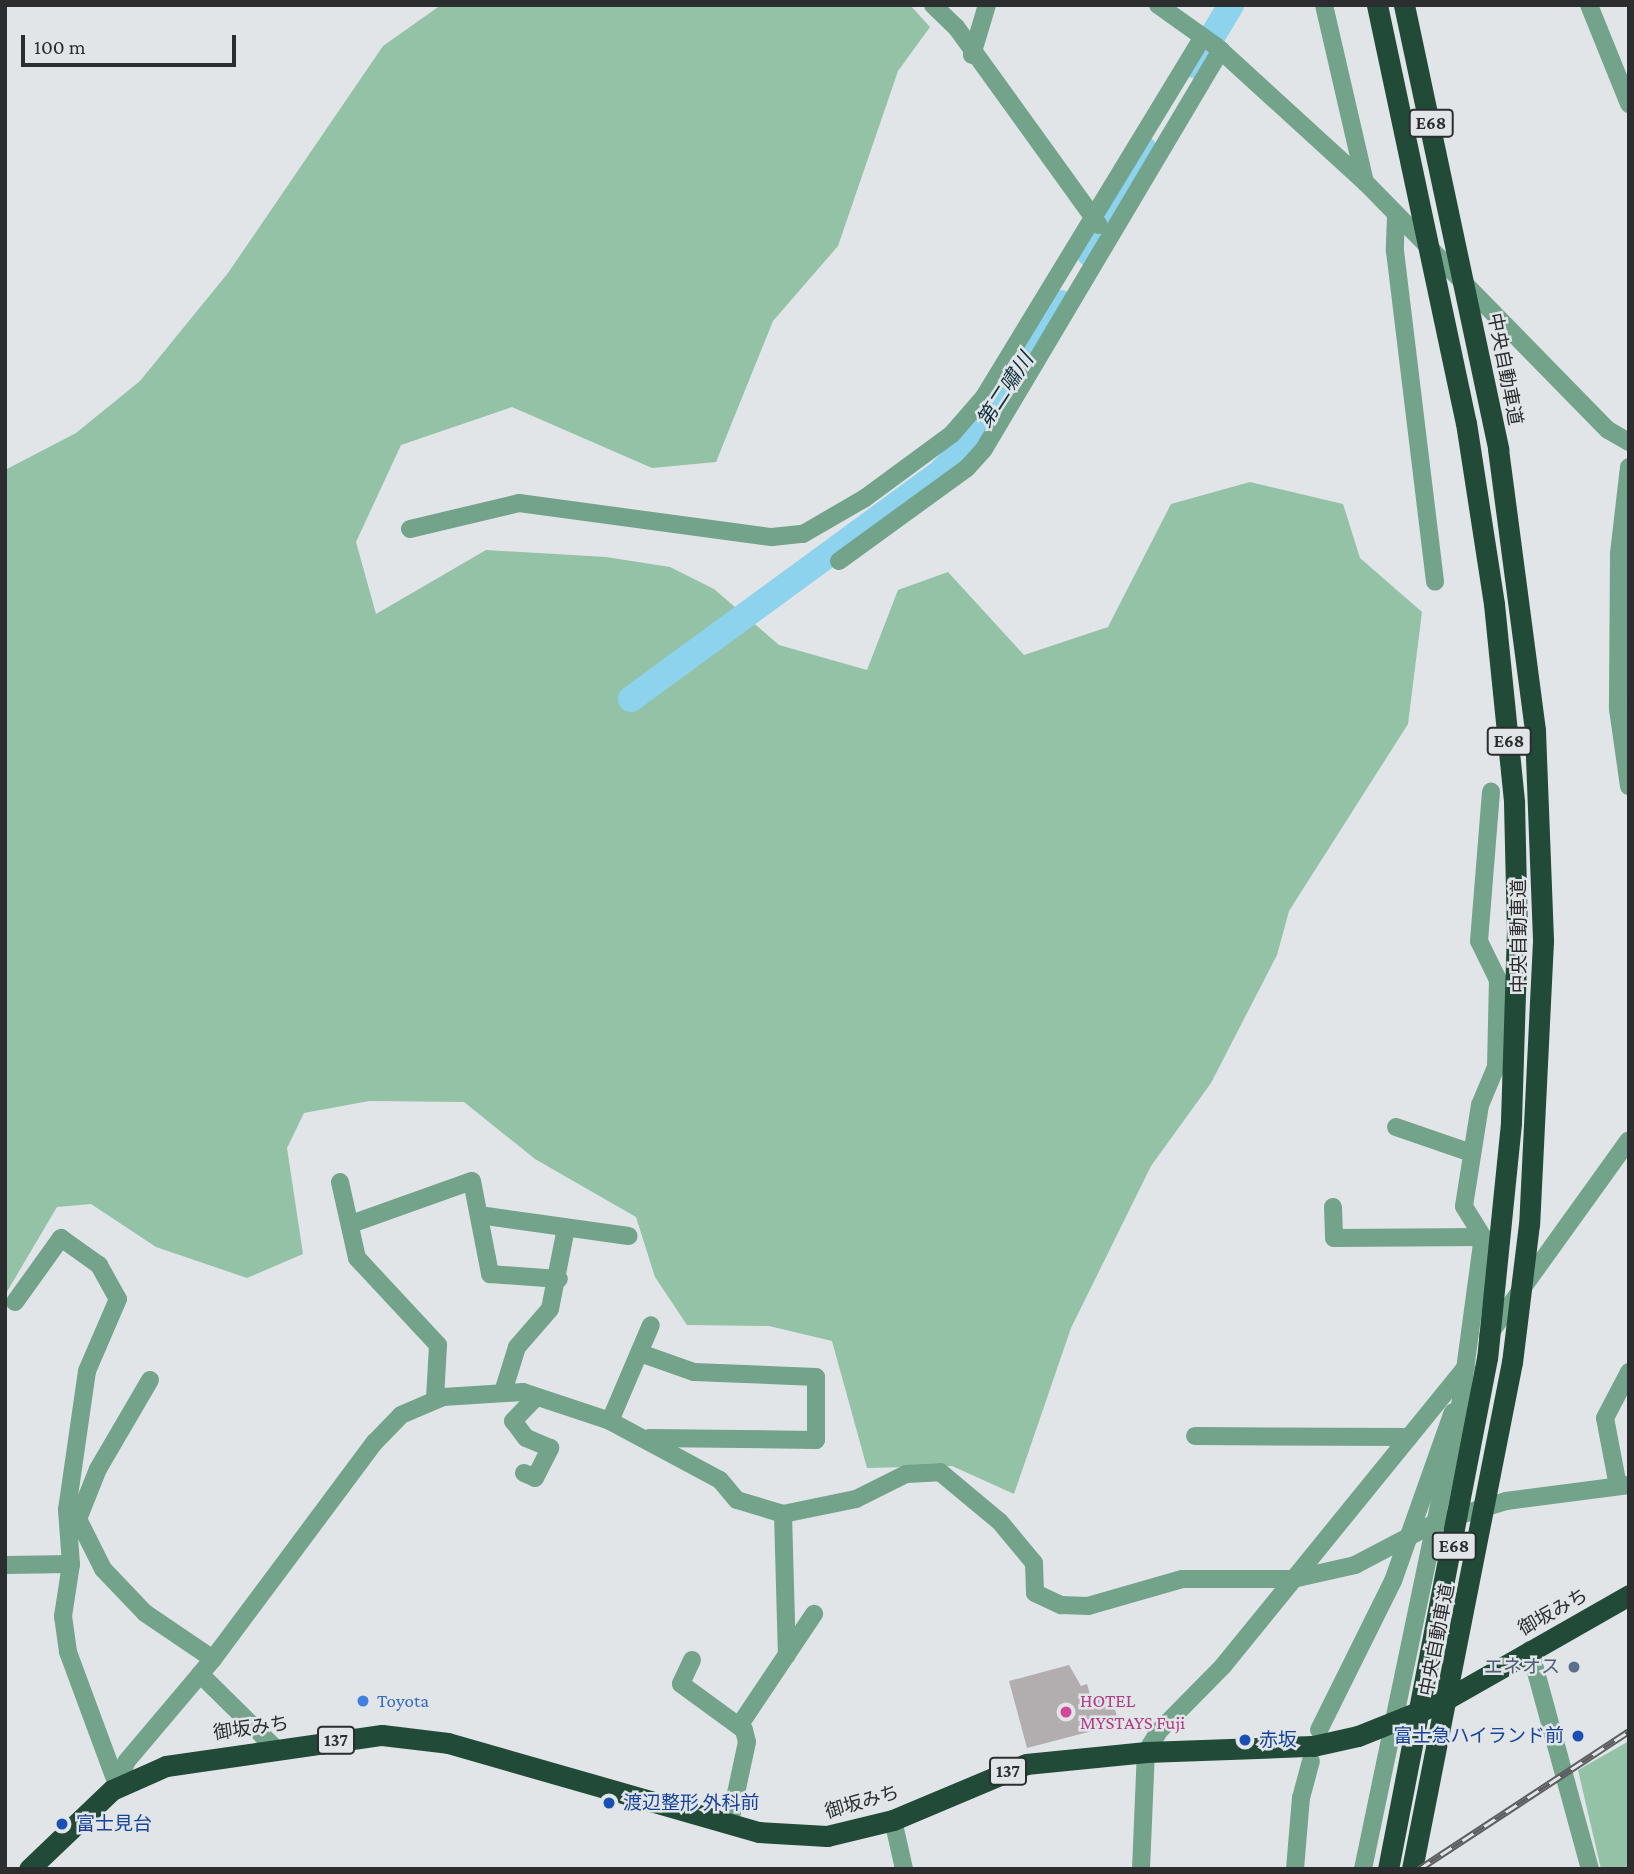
<!DOCTYPE html>
<meta charset="utf-8">
<style>
body{margin:0}
#map{position:relative;width:1634px;height:1874px;overflow:hidden;background:#e1e5e7;font-family:"Crimson Pro","Noto Sans JP",serif}
div>[style]{position:absolute}
.green>*{inset:0;background:#93c2a7}
.river>*{height:26px;margin:-13px;padding:0 13px;transform-origin:13px;border-radius:13px;background:#8dd3ee}
.building>*{inset:0;background:#b2aeb0}
.minor>*{height:18px;margin:-9px;padding:0 9px;transform-origin:9px;border-radius:9px;background:#73a38b}
.highway>*{height:21px;margin:-10.5px;padding:0 10.5px;transform-origin:10.5px;border-radius:10.5px;background:#224a38}
.rail>*{height:7px;margin-top:-3.5px;transform-origin:0;background:repeating-linear-gradient(90deg,#e1e5e7 0 13px,#5c5e60 0 26px);box-sizing:border-box;border-block:2px solid #5c5e60}
.dots>*{width:19px;height:19px;translate:-50% -50%;box-sizing:border-box;border:4px solid #e1e5e7;border-radius:50%}
span{translate:-50% -50%;white-space:nowrap;text-align:center;line-height:1.15;-webkit-text-stroke:5px #e1e5e7;paint-order:stroke}
.shield-label span{padding:2px 5px;background:#e1e5e7;border:2px solid;border-radius:5px;-webkit-text-stroke-width:0}
.shield-label{font-size:18px;color:#2b2d2e;font-weight:700}
.street-label{font-size:19px;color:#2b2d2e}
.service-label{font-size:19px;color:#4e5e75}
.right{translate:-100% -50%;text-align:right}
.shop-label{font-size:19px;color:#366cbe}
.left{translate:0 -50%;text-align:left}
.hotel-label{font-size:19px;color:#b23c85}
.transit-label{font-size:19px;color:#164399}
.water-label{font-size:21px;color:#0f313d;font-style:italic}
.frame{position:absolute;inset:0;border:7px solid #2b2d2e;pointer-events:none}
.scale{position:absolute;left:21px;top:35px;width:215px;height:32px;box-sizing:border-box;border:4px solid #2b2d2e;border-top:0;padding-left:9px;font-size:21px;line-height:24px;white-space:nowrap;color:#2b2d2e;-webkit-text-stroke:5px #e1e5e7;paint-order:stroke}
</style>
<div id="map">
<div class="green">
<div style="clip-path:polygon(441px 5px,910px 5px,930px 27px,898px 71px,838px 246px,773px 321px,716px 462px,652px 468px,512px 407px,401px 445px,356px 542px,376px 614px,486px 550px,606px 557px,670px 567px,714px 589px,779px 645px,867px 670px,898px 590px,948px 572px,1024px 655px,1108px 627px,1171px 504px,1250px 482px,1343px 504px,1360px 558px,1422px 612px,1408px 724px,1289px 911px,1277px 955px,1211px 1083px,1151px 1166px,1071px 1328px,1014px 1494px,952px 1466px,867px 1468px,832px 1341px,769px 1326px,687px 1325px,655px 1277px,636px 1217px,535px 1159px,464px 1102px,369px 1101px,304px 1113px,287px 1148px,303px 1254px,247px 1278px,156px 1247px,91px 1204px,57px 1207px,5px 1295px,5px 470px,76px 433px,140px 381px,228px 273px,383px 46px)"></div>
<div style="clip-path:polygon(1629px 1741px,1629px 1869px,1601px 1869px,1578px 1770px)"></div>
</div>
<div class="river">
<div style="left:1195px;top:65px;width:70px;rotate:-59deg"></div>
<div style="left:1090px;top:254px;width:118px;rotate:-62.8deg"></div>
<div style="left:631px;top:699px;width:386px;rotate:-36.2deg"></div>
<div style="left:942px;top:471px;width:66px;rotate:-46.8deg"></div>
<div style="left:987px;top:423px;width:141px;rotate:-58.3deg"></div>
</div>
<div class="building">
<div style="clip-path:polygon(1069px 1665px,1081px 1686px,1087px 1684px,1091px 1698px,1111px 1695px,1119px 1724px,1027px 1748px,1009px 1681px)"></div>
</div>
<div class="minor">
<div style="left:933px;top:5px;width:32px;rotate:44deg"></div>
<div style="left:956px;top:27px;width:244px;rotate:54.2deg"></div>
<div style="left:1158px;top:5px;width:72px;rotate:35.4deg"></div>
<div style="left:1217px;top:47px;width:200px;rotate:42.4deg"></div>
<div style="left:1365px;top:182px;width:347px;rotate:45.6deg"></div>
<div style="left:1608px;top:430px;width:24px;rotate:30deg"></div>
<div style="left:1324px;top:5px;width:182px;rotate:77deg"></div>
<div style="left:1589px;top:5px;width:107px;rotate:68deg"></div>
<div style="left:972px;top:55px;width:52px;rotate:-73.3deg"></div>
<div style="left:1396px;top:215px;width:36px;rotate:92deg"></div>
<div style="left:1395px;top:251px;width:333px;rotate:83.1deg"></div>
<div style="left:1629px;top:467px;width:88px;rotate:96.6deg"></div>
<div style="left:1619px;top:554px;width:155px;rotate:90.4deg"></div>
<div style="left:1618px;top:709px;width:78px;rotate:81.9deg"></div>
<div style="left:410px;top:529px;width:112px;rotate:-13.4deg"></div>
<div style="left:519px;top:503px;width:255px;rotate:7.7deg"></div>
<div style="left:772px;top:537px;width:31px;rotate:-6deg"></div>
<div style="left:803px;top:534px;width:72px;rotate:-30.1deg"></div>
<div style="left:865px;top:498px;width:108px;rotate:-36.3deg"></div>
<div style="left:952px;top:434px;width:49px;rotate:-49.1deg"></div>
<div style="left:984px;top:397px;width:421px;rotate:-58.7deg"></div>
<div style="left:839px;top:561px;width:158px;rotate:-36deg"></div>
<div style="left:967px;top:468px;width:25px;rotate:-48deg"></div>
<div style="left:984px;top:449px;width:464px;rotate:-59.3deg"></div>
<div style="left:1396px;top:1127px;width:79px;rotate:19.1deg"></div>
<div style="left:340px;top:1182px;width:78px;rotate:77.4deg"></div>
<div style="left:357px;top:1258px;width:119px;rotate:47deg"></div>
<div style="left:438px;top:1345px;width:54px;rotate:93.2deg"></div>
<div style="left:1333px;top:1207px;width:31px;rotate:88deg"></div>
<div style="left:1334px;top:1238px;width:149px;rotate:-0.4deg"></div>
<div style="left:479px;top:1215px;width:151px;rotate:8deg"></div>
<div style="left:351px;top:1224px;width:128px;rotate:-19.6deg"></div>
<div style="left:472px;top:1181px;width:95px;rotate:79deg"></div>
<div style="left:490px;top:1274px;width:69px;rotate:4.1deg"></div>
<div style="left:15px;top:1302px;width:79px;rotate:-54.3deg"></div>
<div style="left:61px;top:1238px;width:47px;rotate:35.4deg"></div>
<div style="left:99px;top:1265px;width:39px;rotate:61deg"></div>
<div style="left:118px;top:1299px;width:78px;rotate:113.3deg"></div>
<div style="left:87px;top:1371px;width:140px;rotate:98.2deg"></div>
<div style="left:67px;top:1510px;width:54px;rotate:85.8deg"></div>
<div style="left:71px;top:1564px;width:53px;rotate:98.7deg"></div>
<div style="left:63px;top:1616px;width:36px;rotate:82deg"></div>
<div style="left:68px;top:1652px;width:144px;rotate:69.7deg"></div>
<div style="left:118px;top:1787px;width:26px;rotate:-72deg"></div>
<div style="left:126px;top:1762px;width:135px;rotate:-49.8deg"></div>
<div style="left:213px;top:1659px;width:271px;rotate:-53.3deg"></div>
<div style="left:375px;top:1442px;width:37px;rotate:-46deg"></div>
<div style="left:401px;top:1415px;width:46px;rotate:-23.2deg"></div>
<div style="left:443px;top:1397px;width:80px;rotate:-3.6deg"></div>
<div style="left:523px;top:1392px;width:92px;rotate:18.4deg"></div>
<div style="left:610px;top:1421px;width:125px;rotate:28.2deg"></div>
<div style="left:720px;top:1480px;width:26px;rotate:50deg"></div>
<div style="left:737px;top:1500px;width:48px;rotate:16.9deg"></div>
<div style="left:783px;top:1514px;width:75px;rotate:-11.6deg"></div>
<div style="left:856px;top:1499px;width:56px;rotate:-26.6deg"></div>
<div style="left:906px;top:1474px;width:34px;rotate:-3deg"></div>
<div style="left:940px;top:1472px;width:78px;rotate:39.8deg"></div>
<div style="left:1000px;top:1522px;width:53px;rotate:50.3deg"></div>
<div style="left:1034px;top:1563px;width:30px;rotate:88deg"></div>
<div style="left:1035px;top:1593px;width:29px;rotate:25deg"></div>
<div style="left:1061px;top:1605px;width:27px;rotate:2deg"></div>
<div style="left:1088px;top:1606px;width:98px;rotate:-16deg"></div>
<div style="left:1182px;top:1579px;width:111px"></div>
<div style="left:1293px;top:1579px;width:64px;rotate:-12.7deg"></div>
<div style="left:1355px;top:1565px;width:93px;rotate:-27.7deg"></div>
<div style="left:1437px;top:1522px;width:72px;rotate:-16.9deg"></div>
<div style="left:1506px;top:1501px;width:124px;rotate:-7.4deg"></div>
<div style="left:1488px;top:1336px;width:241px;rotate:-54.3deg"></div>
<div style="left:640px;top:1353px;width:57px;rotate:19.4deg"></div>
<div style="left:694px;top:1372px;width:122px;rotate:2.3deg"></div>
<div style="left:816px;top:1377px;width:63px;rotate:90deg"></div>
<div style="left:816px;top:1440px;width:167px;rotate:-179.3deg"></div>
<div style="left:150px;top:1380px;width:103px;rotate:120.3deg"></div>
<div style="left:98px;top:1469px;width:54px;rotate:111.8deg"></div>
<div style="left:78px;top:1519px;width:56px;rotate:63.4deg"></div>
<div style="left:103px;top:1569px;width:61px;rotate:46.3deg"></div>
<div style="left:145px;top:1613px;width:82px;rotate:34.1deg"></div>
<div style="left:503px;top:1392px;width:47px;rotate:-72.7deg"></div>
<div style="left:517px;top:1347px;width:50px;rotate:-49deg"></div>
<div style="left:550px;top:1309px;width:83px;rotate:-78.8deg"></div>
<div style="left:610px;top:1421px;width:104px;rotate:-66.9deg"></div>
<div style="left:1195px;top:1436px;width:214px;rotate:0.3deg"></div>
<div style="left:524px;top:1473px;width:12px;rotate:24deg"></div>
<div style="left:535px;top:1478px;width:34px;rotate:-63deg"></div>
<div style="left:550px;top:1448px;width:26px;rotate:-157deg"></div>
<div style="left:526px;top:1438px;width:21px;rotate:-127deg"></div>
<div style="left:513px;top:1421px;width:33px;rotate:-46deg"></div>
<div style="left:1618px;top:1486px;width:69px;rotate:-100.8deg"></div>
<div style="left:1605px;top:1418px;width:52px;rotate:-62.4deg"></div>
<div style="left:783px;top:1514px;width:141px;rotate:88.4deg"></div>
<div style="left:5px;top:1565px;width:66px;rotate:-0.9deg"></div>
<div style="left:1530px;top:1650px;width:227px;rotate:74.7deg"></div>
<div style="left:692px;top:1660px;width:26px;rotate:115deg"></div>
<div style="left:681px;top:1684px;width:78px;rotate:36.1deg"></div>
<div style="left:744px;top:1730px;width:12px;rotate:76deg"></div>
<div style="left:747px;top:1742px;width:81px;rotate:102.1deg"></div>
<div style="left:200px;top:1674px;width:105px;rotate:44.6deg"></div>
<div style="left:739px;top:1726px;width:135px;rotate:-56.2deg"></div>
<div style="left:1319px;top:1730px;width:166px;rotate:-63.6deg"></div>
<div style="left:1393px;top:1581px;width:179px;rotate:-70.5deg"></div>
<div style="left:893px;top:1820px;width:50px;rotate:77.3deg"></div>
<div style="left:1141px;top:1869px;width:117px;rotate:-87.6deg"></div>
<div style="left:1146px;top:1752px;width:25px;rotate:-58deg"></div>
<div style="left:1159px;top:1731px;width:91px;rotate:-45.4deg"></div>
<div style="left:1223px;top:1666px;width:385px;rotate:-50.9deg"></div>
<div style="left:1295px;top:1869px;width:71px;rotate:-85.2deg"></div>
<div style="left:1301px;top:1798px;width:38px;rotate:-75deg"></div>
<div style="left:1363px;top:1869px;width:480px;rotate:-78.2deg"></div>
<div style="left:1461px;top:1399px;width:163px;rotate:-82.3deg"></div>
<div style="left:1483px;top:1237px;width:36px;rotate:-122deg"></div>
<div style="left:1464px;top:1206px;width:102px;rotate:-81deg"></div>
<div style="left:1480px;top:1105px;width:41px;rotate:-67.2deg"></div>
<div style="left:1496px;top:1067px;width:87px;rotate:-88.7deg"></div>
<div style="left:1498px;top:980px;width:43px;rotate:-116deg"></div>
<div style="left:1479px;top:941px;width:150px;rotate:-85.4deg"></div>
</div>
<div class="highway">
<div style="left:1377px;top:5px;width:427px;rotate:78deg"></div>
<div style="left:1466px;top:423px;width:183px;rotate:81.2deg"></div>
<div style="left:1494px;top:604px;width:199px;rotate:84.2deg"></div>
<div style="left:1514px;top:802px;width:128px;rotate:88.7deg"></div>
<div style="left:1517px;top:930px;width:193px;rotate:91.8deg"></div>
<div style="left:1511px;top:1123px;width:236px;rotate:95.8deg"></div>
<div style="left:1487px;top:1358px;width:521px;rotate:100.96deg"></div>
<div style="left:1404px;top:5px;width:454px;rotate:78deg"></div>
<div style="left:1498px;top:449px;width:284px;rotate:82.5deg"></div>
<div style="left:1535px;top:731px;width:210px;rotate:87.8deg"></div>
<div style="left:1543px;top:941px;width:283px;rotate:92.8deg"></div>
<div style="left:1529px;top:1224px;width:139px;rotate:97deg"></div>
<div style="left:1512px;top:1362px;width:517px;rotate:101.16deg"></div>
<div style="left:29px;top:1869px;width:115px;rotate:-43.6deg"></div>
<div style="left:112px;top:1790px;width:59px;rotate:-24deg"></div>
<div style="left:166px;top:1766px;width:218px;rotate:-8.2deg"></div>
<div style="left:382px;top:1735px;width:66px;rotate:6.9deg"></div>
<div style="left:448px;top:1743px;width:323px;rotate:16deg"></div>
<div style="left:759px;top:1832px;width:68px;rotate:3.4deg"></div>
<div style="left:827px;top:1836px;width:68px;rotate:-13.6deg"></div>
<div style="left:893px;top:1820px;width:144px;rotate:-22.8deg"></div>
<div style="left:1026px;top:1764px;width:121px;rotate:-5.7deg"></div>
<div style="left:1146px;top:1752px;width:167px;rotate:-2.1deg"></div>
<div style="left:1313px;top:1746px;width:46px;rotate:-12.5deg"></div>
<div style="left:1358px;top:1736px;width:86px;rotate:-21.8deg"></div>
<div style="left:1438px;top:1704px;width:220px;rotate:-29.7deg"></div>
</div>
<div class="rail">
<div style="left:1419px;top:1869px;width:251px;rotate:-33.3deg"></div>
</div>
<div class="dots">
<div style="left:1574px;top:1667px;background:#5c6f8a"></div>
<div style="left:363px;top:1701px;background:#3f7fe0"></div>
<div style="left:1066px;top:1712px;background:#d1479c"></div>
<div style="left:1578px;top:1736px;background:#1a4fb4"></div>
<div style="left:1245px;top:1740px;background:#1a4fb4"></div>
<div style="left:609px;top:1803px;background:#1a4fb4"></div>
<div style="left:62px;top:1824px;background:#1a4fb4"></div>
</div>
<div class="shield-label">
<span style="left:1431px;top:123px">E68</span>
<span style="left:1509px;top:741px">E68</span>
<span style="left:1454px;top:1546px">E68</span>
<span style="left:336px;top:1740px">137</span>
<span style="left:1008px;top:1771px">137</span>
</div>
<div class="street-label">
<span style="left:1505px;top:369px;rotate:79deg">中央自動車道</span>
<span style="left:1519px;top:936px;rotate:-90deg">中央自動車道</span>
<span style="left:1553px;top:1612px;rotate:-29deg">御坂みち</span>
<span style="left:1437px;top:1640px;rotate:-79deg">中央自動車道</span>
<span style="left:251px;top:1728px;rotate:-8deg">御坂みち</span>
<span style="left:862px;top:1802px;rotate:-16deg">御坂みち</span>
</div>
<div class="service-label">
<span class="right" style="left:1560px;top:1667px">エネオス</span>
</div>
<div class="shop-label">
<span class="left" style="left:377px;top:1701px">Toyota</span>
</div>
<div class="hotel-label">
<span class="left" style="left:1080px;top:1712px">HOTEL<br>MYSTAYS Fuji</span>
</div>
<div class="transit-label">
<span class="right" style="left:1564px;top:1736px">富士急ハイランド前</span>
<span class="left" style="left:1259px;top:1740px">赤坂</span>
<span class="left" style="left:623px;top:1803px">渡辺整形 外科前</span>
<span class="left" style="left:76px;top:1824px">富士見台</span>
</div>
<div class="water-label">
<span style="left:1005px;top:390px;rotate:-57deg">第二嘯川</span>
</div>
<div class="frame"></div>
<div class="scale">100 m</div>
</div>
